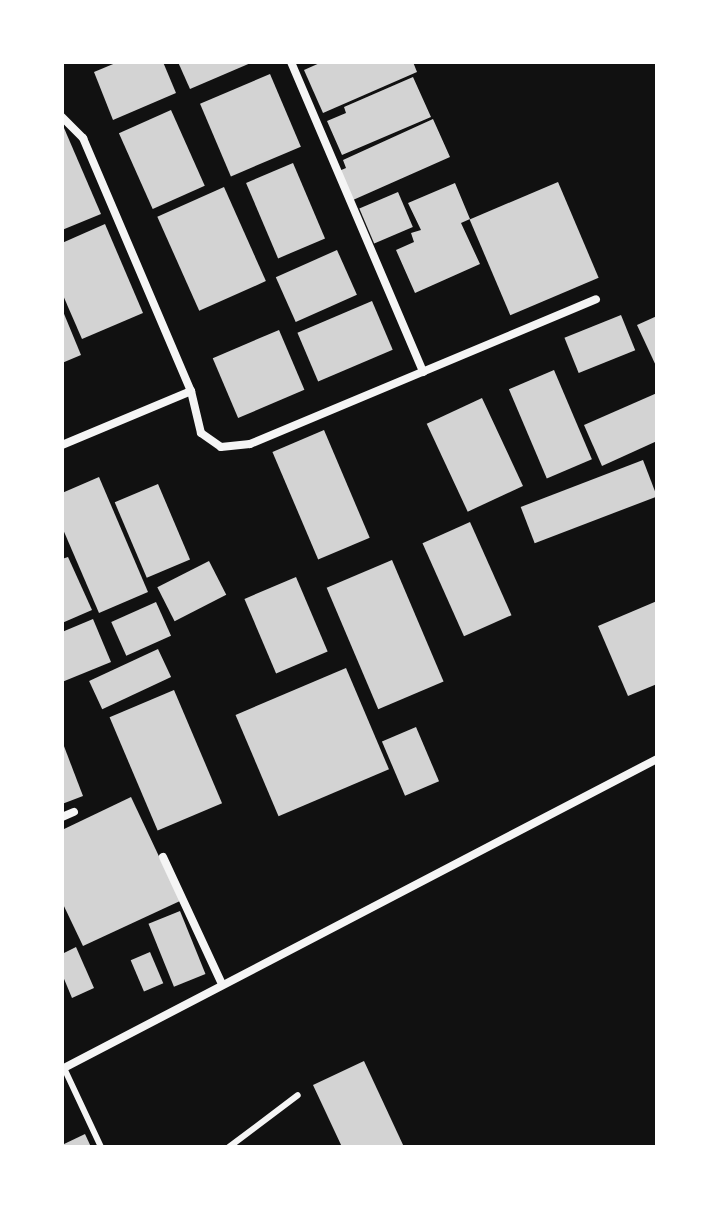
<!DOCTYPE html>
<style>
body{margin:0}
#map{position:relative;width:719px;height:1209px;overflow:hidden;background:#111;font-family:"PT Sans",sans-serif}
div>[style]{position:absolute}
.building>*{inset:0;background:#d3d3d3;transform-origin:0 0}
.service>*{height:6px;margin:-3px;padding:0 3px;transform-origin:3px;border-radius:3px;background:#f5f5f5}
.minor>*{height:8px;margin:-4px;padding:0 4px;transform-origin:4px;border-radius:4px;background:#f5f5f5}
span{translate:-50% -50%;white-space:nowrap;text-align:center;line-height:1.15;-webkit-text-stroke:8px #fff;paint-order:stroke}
.frame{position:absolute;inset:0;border:64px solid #fff;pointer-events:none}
</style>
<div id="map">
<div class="building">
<div style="clip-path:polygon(118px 62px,163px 62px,176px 93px,113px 120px,94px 72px)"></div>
<div style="clip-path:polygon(178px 62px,253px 62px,190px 89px)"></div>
<div style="clip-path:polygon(322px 62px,413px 62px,417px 72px,323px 113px,304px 70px)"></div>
<div style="left:270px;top:74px;width:79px;height:76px;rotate:67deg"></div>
<div style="clip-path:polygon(413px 77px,431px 117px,342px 155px,327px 121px,346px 113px,344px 107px)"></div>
<div style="left:171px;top:110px;width:83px;height:57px;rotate:66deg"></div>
<div style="clip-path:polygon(433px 119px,450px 157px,353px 200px,339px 171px,346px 168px,343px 160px)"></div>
<div style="clip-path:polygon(64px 128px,101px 214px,62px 230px,62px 129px)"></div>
<div style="left:293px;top:163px;width:82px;height:51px;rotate:67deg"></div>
<div style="left:558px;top:182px;width:104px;height:96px;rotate:67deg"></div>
<div style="clip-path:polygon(455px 183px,470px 219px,461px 223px,480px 264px,415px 293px,396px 250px,414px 242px,411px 233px,421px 230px,408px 203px)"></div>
<div style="left:224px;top:187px;width:103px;height:73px;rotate:66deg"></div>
<div style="left:398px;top:192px;width:38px;height:42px;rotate:67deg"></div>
<div style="clip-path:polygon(105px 224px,143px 313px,82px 339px,62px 293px,62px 243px)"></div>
<div style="left:337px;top:250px;width:49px;height:67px;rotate:66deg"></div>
<div style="left:372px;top:301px;width:53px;height:81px;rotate:67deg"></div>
<div style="clip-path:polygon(62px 309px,81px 355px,62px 363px)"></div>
<div style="left:621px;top:315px;width:38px;height:61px;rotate:68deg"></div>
<div style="clip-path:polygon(657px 316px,657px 368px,637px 325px)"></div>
<div style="left:279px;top:330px;width:65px;height:72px;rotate:67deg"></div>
<div style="left:554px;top:370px;width:97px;height:49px;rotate:67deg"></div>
<div style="clip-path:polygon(657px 393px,657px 441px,602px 466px,584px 425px)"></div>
<div style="left:482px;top:398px;width:97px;height:61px;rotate:65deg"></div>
<div style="left:324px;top:430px;width:117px;height:56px;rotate:67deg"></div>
<div style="left:643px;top:460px;width:39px;height:131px;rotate:69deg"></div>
<div style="clip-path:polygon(99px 477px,148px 592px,99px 613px,62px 527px,62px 493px)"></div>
<div style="left:158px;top:484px;width:82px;height:47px;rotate:67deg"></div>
<div style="left:470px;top:522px;width:102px;height:52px;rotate:66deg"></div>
<div style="clip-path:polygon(68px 557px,92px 610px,62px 623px,62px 559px)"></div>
<div style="left:392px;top:560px;width:132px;height:71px;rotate:67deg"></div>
<div style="left:209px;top:561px;width:38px;height:58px;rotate:63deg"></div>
<div style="left:296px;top:577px;width:81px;height:56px;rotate:67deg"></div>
<div style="clip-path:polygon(657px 601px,657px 684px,628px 696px,598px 626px)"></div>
<div style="left:156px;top:602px;width:37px;height:49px;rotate:66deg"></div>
<div style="clip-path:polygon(93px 619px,111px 662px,62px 682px,62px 632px)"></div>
<div style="left:158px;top:649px;width:31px;height:76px;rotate:65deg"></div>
<div style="left:346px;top:668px;width:110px;height:120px;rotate:67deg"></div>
<div style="left:174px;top:690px;width:123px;height:70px;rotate:67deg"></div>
<div style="left:416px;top:727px;width:59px;height:37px;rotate:67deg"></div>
<div style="clip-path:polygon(62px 741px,83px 796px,62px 804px)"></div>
<div style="clip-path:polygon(131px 797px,180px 901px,83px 946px,62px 902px,62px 830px)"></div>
<div style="left:180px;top:911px;width:68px;height:34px;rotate:68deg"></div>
<div style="clip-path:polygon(76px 947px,94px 988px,72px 998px,62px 974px,62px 954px)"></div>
<div style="left:150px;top:952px;width:34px;height:21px;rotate:67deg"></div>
<div style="clip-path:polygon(364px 1061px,404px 1147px,342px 1147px,313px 1085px)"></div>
<div style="clip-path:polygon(85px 1134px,91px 1147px,62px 1147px,62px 1145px)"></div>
</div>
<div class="service">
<div style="left:64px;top:1068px;width:87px;rotate:64.9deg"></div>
<div style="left:229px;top:1147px;width:86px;rotate:-37deg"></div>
</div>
<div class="minor">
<div style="left:291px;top:62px;width:337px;rotate:66.9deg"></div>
<div style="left:62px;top:117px;width:30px;rotate:45deg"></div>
<div style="left:83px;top:138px;width:275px;rotate:66.9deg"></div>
<div style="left:62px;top:445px;width:140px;rotate:-22.7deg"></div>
<div style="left:191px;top:391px;width:43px;rotate:76.6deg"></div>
<div style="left:201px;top:433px;width:24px;rotate:35deg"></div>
<div style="left:221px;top:447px;width:29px;rotate:-6deg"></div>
<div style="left:250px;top:444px;width:375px;rotate:-22.7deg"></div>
<div style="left:62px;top:817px;width:13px;rotate:-23deg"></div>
<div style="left:163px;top:857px;width:140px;rotate:65.1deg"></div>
<div style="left:62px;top:1069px;width:671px;rotate:-27.52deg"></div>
</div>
<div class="frame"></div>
</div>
